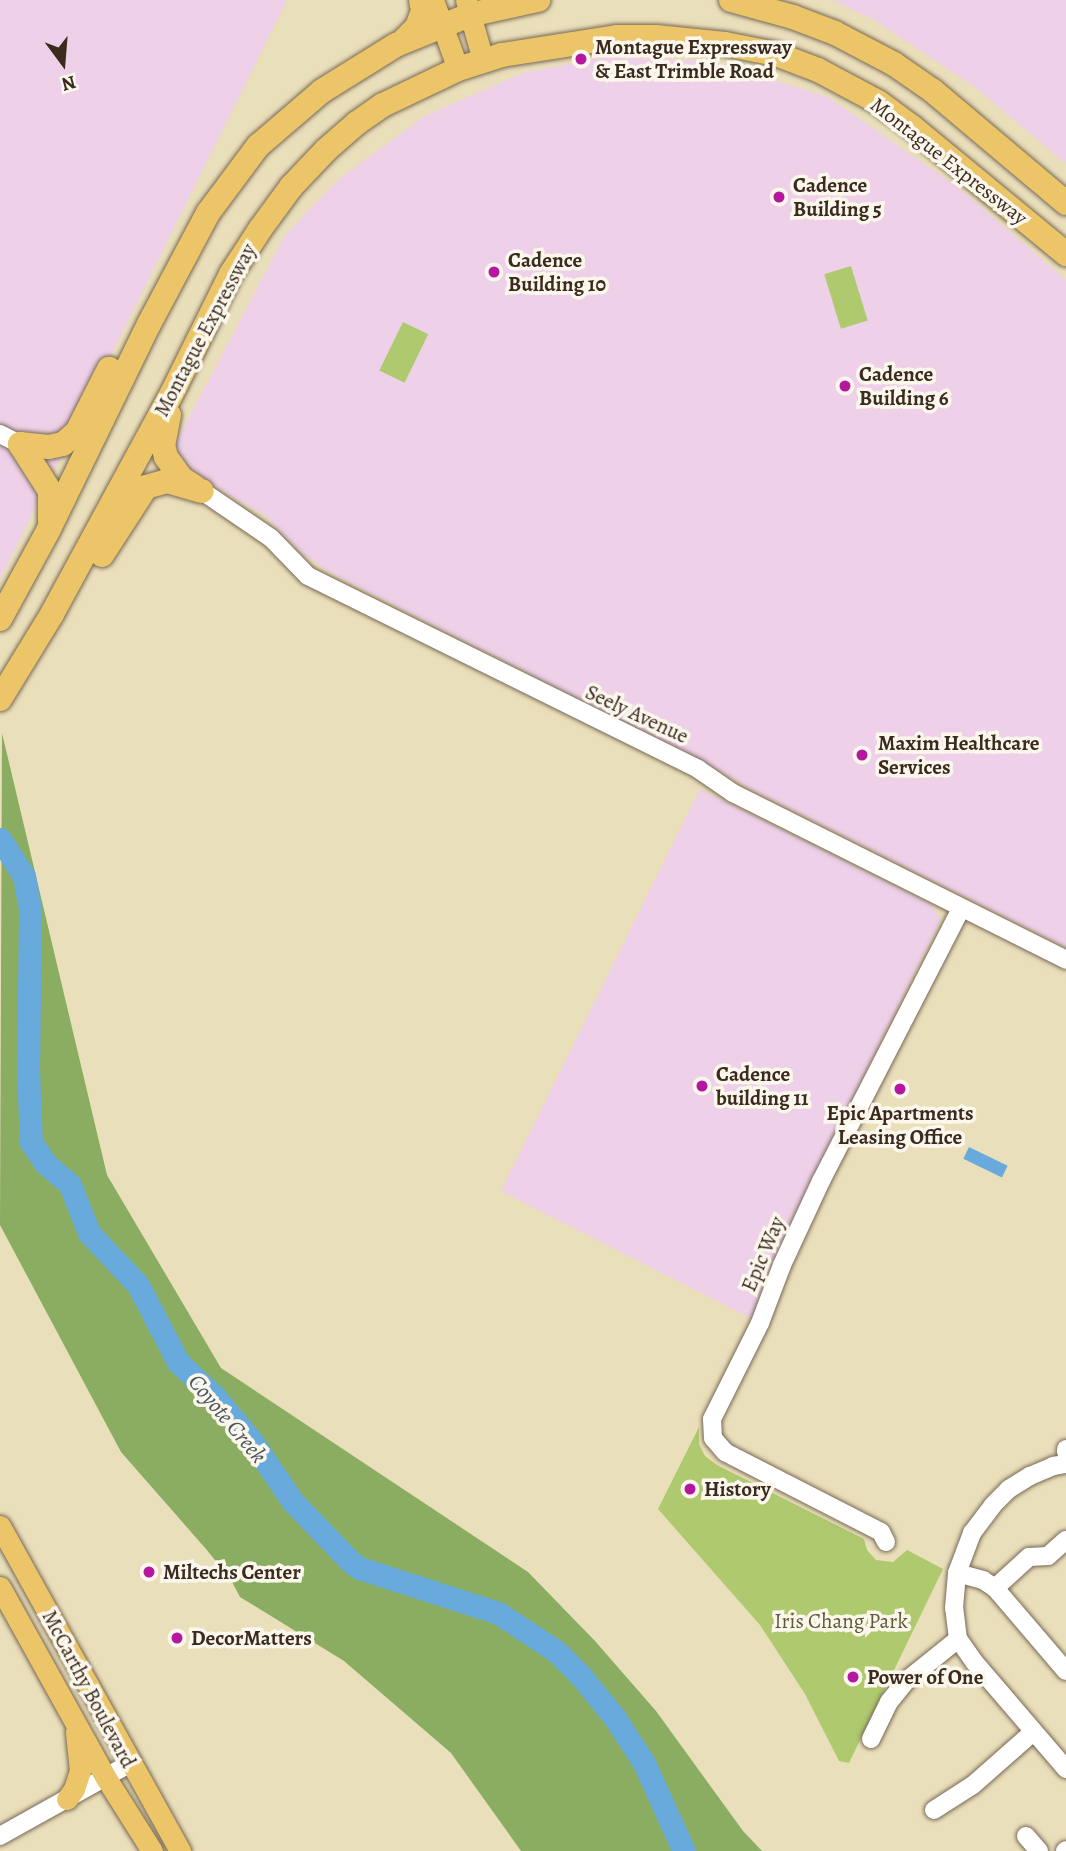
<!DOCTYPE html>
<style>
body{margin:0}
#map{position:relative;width:1066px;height:1851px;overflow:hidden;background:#eadfbb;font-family:Alegreya,serif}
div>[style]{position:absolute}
.built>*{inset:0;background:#eed0e8}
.green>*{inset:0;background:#afc96f;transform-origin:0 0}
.forest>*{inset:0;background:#8bad62}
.water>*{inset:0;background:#68aadc;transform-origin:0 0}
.river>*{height:23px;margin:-11.5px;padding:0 11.5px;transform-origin:11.5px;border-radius:11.5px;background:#68aadc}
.roads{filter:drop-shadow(0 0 2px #786955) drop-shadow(0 0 2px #786955)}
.minor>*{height:18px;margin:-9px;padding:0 9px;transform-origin:9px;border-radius:9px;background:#fff}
.major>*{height:21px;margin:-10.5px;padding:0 10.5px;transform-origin:10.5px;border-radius:10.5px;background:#ecc569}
.highway>*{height:24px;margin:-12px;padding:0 12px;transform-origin:12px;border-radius:12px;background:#ecc569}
.dots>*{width:19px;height:19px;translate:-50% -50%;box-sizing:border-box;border:4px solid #fbf7ec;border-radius:50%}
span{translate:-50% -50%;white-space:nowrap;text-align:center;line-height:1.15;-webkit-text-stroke:7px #fbf7ec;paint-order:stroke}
.poi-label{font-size:21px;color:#3b2a1e;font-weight:700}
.left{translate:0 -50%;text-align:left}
.street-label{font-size:21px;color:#3b2a1e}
.park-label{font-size:21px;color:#5e5a36}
.water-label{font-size:23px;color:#4b5760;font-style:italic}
.north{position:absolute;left:28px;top:28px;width:70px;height:70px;-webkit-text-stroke:5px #fbf7ec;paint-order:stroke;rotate:164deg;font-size:19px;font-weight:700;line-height:28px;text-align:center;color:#3b2a1e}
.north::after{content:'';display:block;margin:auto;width:24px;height:32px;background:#3b2a1e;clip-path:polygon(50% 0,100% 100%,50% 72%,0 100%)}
</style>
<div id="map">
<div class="built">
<div style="clip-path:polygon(0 0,287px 0,0 579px)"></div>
<div style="clip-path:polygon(832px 0,1066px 0,1066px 164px,975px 87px,874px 20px)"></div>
<div style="clip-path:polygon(606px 57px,711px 61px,828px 97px,956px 186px,1066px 280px,1066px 947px,754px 791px,711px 766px,329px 572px,300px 552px,266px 516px,190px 473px,171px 452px,285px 235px,339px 179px,425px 116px,523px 73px)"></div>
<div style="clip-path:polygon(700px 789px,931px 904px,939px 917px,939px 923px,770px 1266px,752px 1319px,501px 1191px)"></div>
</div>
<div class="green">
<div style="left:851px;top:266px;width:57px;height:28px;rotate:73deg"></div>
<div style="left:403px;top:322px;width:28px;height:54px;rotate:26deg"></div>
<div style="clip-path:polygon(699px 1427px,699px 1444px,705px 1456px,717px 1465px,864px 1539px,867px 1550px,876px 1560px,893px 1562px,907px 1550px,943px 1569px,849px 1763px,839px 1761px,805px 1694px,760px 1625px,658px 1509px)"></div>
</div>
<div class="forest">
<div style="clip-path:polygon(2px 733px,107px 1175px,221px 1368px,528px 1572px,595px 1641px,656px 1711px,743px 1831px,762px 1851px,521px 1851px,451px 1753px,344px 1661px,240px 1597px,231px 1580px,206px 1549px,121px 1452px,0 1225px)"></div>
</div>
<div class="water">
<div style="left:969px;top:1147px;width:43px;height:13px;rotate:26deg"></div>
</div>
<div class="river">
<div style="left:0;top:839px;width:44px;rotate:57deg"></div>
<div style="left:24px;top:876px;width:36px;rotate:80deg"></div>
<div style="left:30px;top:911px;width:160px;rotate:90.7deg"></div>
<div style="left:28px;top:1071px;width:71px;rotate:87.6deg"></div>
<div style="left:31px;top:1142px;width:25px;rotate:56deg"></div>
<div style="left:45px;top:1163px;width:33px;rotate:41deg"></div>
<div style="left:70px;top:1185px;width:52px;rotate:68.4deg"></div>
<div style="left:89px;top:1233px;width:71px;rotate:46.7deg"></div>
<div style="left:138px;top:1285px;width:87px;rotate:62.5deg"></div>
<div style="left:178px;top:1362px;width:50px;rotate:43.4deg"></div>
<div style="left:214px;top:1396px;width:57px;rotate:49.9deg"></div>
<div style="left:251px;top:1440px;width:75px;rotate:55.9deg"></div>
<div style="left:293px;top:1502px;width:82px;rotate:46deg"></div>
<div style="left:350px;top:1561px;width:11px;rotate:38deg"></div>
<div style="left:359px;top:1568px;width:146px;rotate:17.9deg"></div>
<div style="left:498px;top:1613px;width:69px;rotate:33.2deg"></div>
<div style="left:556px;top:1651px;width:35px;rotate:45deg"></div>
<div style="left:581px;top:1676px;width:54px;rotate:51deg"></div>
<div style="left:615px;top:1718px;width:54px;rotate:57.2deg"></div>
<div style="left:644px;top:1763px;width:97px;rotate:65.6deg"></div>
</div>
<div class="roads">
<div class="minor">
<div style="left:0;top:434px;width:22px;rotate:27deg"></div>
<div style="left:202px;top:491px;width:83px;rotate:34.3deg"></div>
<div style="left:271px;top:538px;width:53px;rotate:45.8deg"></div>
<div style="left:308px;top:576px;width:435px;rotate:26.3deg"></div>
<div style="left:698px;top:769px;width:42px;rotate:34.4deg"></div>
<div style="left:733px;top:793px;width:373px;rotate:26.6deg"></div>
<div style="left:1066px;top:1449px;width:3px;rotate:90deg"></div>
<div style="left:886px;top:1542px;width:11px;rotate:-117deg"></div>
<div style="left:881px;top:1532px;width:175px;rotate:-152.9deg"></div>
<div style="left:725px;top:1452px;width:18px;rotate:-131deg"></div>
<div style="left:713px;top:1438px;width:19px;rotate:-93deg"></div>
<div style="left:712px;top:1419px;width:107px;rotate:-63.4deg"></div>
<div style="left:760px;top:1323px;width:62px;rotate:-69.2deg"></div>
<div style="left:782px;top:1265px;width:93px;rotate:-65.1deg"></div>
<div style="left:821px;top:1181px;width:306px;rotate:-62.8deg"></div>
<div style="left:957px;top:1573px;width:27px;rotate:15deg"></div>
<div style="left:983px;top:1580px;width:14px;rotate:34deg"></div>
<div style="left:995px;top:1588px;width:109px;rotate:49.5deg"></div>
<div style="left:995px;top:1588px;width:46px;rotate:-42.4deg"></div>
<div style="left:1029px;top:1557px;width:19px;rotate:-3deg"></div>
<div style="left:1048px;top:1556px;width:24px;rotate:-42deg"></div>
<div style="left:871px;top:1739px;width:41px;rotate:-64.1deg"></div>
<div style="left:889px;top:1702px;width:27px;rotate:-51deg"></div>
<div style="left:906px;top:1681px;width:67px;rotate:-38.9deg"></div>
<div style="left:1066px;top:1769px;width:140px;rotate:-130.6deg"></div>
<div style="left:975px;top:1663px;width:29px;rotate:-125deg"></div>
<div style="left:958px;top:1639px;width:31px;rotate:-97deg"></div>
<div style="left:954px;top:1608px;width:35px;rotate:-85deg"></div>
<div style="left:957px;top:1573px;width:43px;rotate:-69.4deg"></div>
<div style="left:972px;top:1533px;width:35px;rotate:-53deg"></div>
<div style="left:993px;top:1505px;width:23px;rotate:-45deg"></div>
<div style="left:1009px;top:1489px;width:25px;rotate:-32deg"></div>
<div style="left:1030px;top:1476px;width:25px;rotate:-23deg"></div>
<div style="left:1053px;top:1466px;width:13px;rotate:-9deg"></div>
<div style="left:934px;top:1810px;width:46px;rotate:-32.7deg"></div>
<div style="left:973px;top:1785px;width:79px;rotate:-41.4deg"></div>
<div style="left:0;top:1836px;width:148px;rotate:-29.2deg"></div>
<div style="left:1026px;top:1836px;width:20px;rotate:49deg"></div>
<div style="left:1065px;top:1851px;width:1px;rotate:-45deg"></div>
</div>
<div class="major">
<div style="left:433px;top:0;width:73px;rotate:70.1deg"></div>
<div style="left:466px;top:0;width:62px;rotate:74.2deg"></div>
<div style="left:396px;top:45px;width:27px;rotate:-45deg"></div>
<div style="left:415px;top:26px;width:17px;rotate:-69deg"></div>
<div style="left:421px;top:10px;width:10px;rotate:-101deg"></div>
<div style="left:0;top:1526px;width:372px;rotate:61deg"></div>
<div style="left:0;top:1587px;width:218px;rotate:61deg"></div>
<div style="left:106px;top:1778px;width:86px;rotate:57.8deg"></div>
<div style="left:67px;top:1799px;width:12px;rotate:-55deg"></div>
<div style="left:74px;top:1789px;width:19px;rotate:-72deg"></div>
<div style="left:80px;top:1771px;width:39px;rotate:-96deg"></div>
</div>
<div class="highway">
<div style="left:731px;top:0;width:64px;rotate:15.3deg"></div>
<div style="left:793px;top:17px;width:45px;rotate:20.9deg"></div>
<div style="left:835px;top:33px;width:67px;rotate:27.7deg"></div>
<div style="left:894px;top:64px;width:47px;rotate:34.7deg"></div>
<div style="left:933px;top:91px;width:174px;rotate:40.1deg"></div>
<div style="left:169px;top:415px;width:31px;rotate:101deg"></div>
<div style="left:163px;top:445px;width:12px;rotate:76deg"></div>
<div style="left:166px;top:457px;width:26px;rotate:54deg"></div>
<div style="left:181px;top:478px;width:17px;rotate:33deg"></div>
<div style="left:20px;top:444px;width:29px;rotate:6deg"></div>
<div style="left:49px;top:447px;width:14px;rotate:-12deg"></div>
<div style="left:63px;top:444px;width:18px;rotate:-41deg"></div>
<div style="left:77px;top:432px;width:71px;rotate:-63.1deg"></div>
<div style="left:20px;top:444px;width:56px;rotate:57.4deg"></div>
<div style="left:50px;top:491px;width:30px;rotate:90deg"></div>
<div style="left:102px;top:555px;width:81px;rotate:-57.1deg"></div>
<div style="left:146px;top:487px;width:22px;rotate:-16deg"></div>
<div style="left:167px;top:481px;width:36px;rotate:16deg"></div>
<div style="left:0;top:619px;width:100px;rotate:-61.4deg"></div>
<div style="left:48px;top:531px;width:230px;rotate:-64deg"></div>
<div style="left:149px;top:324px;width:126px;rotate:-62deg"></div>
<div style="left:208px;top:213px;width:84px;rotate:-53.3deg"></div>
<div style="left:258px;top:146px;width:84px;rotate:-40.7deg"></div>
<div style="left:322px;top:91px;width:87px;rotate:-31.9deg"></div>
<div style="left:396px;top:45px;width:79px;rotate:-22.3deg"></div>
<div style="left:469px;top:15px;width:71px;rotate:-12.3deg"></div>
<div style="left:0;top:699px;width:100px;rotate:-58.5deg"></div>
<div style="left:52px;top:614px;width:251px;rotate:-61.5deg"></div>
<div style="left:172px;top:393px;width:133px;rotate:-63.6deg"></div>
<div style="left:231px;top:274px;width:55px;rotate:-56.9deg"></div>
<div style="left:261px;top:228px;width:51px;rotate:-53.8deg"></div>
<div style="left:291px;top:187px;width:51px;rotate:-46.6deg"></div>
<div style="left:326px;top:150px;width:41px;rotate:-41.1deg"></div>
<div style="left:357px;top:123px;width:32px;rotate:-35deg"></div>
<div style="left:383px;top:105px;width:83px;rotate:-25.6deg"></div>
<div style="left:458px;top:69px;width:46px;rotate:-17.7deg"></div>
<div style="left:502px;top:55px;width:116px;rotate:-8.9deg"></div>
<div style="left:617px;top:37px;width:39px"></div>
<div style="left:656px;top:37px;width:69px;rotate:5.8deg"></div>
<div style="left:725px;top:44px;width:52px;rotate:11.1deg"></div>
<div style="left:776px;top:54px;width:45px;rotate:20.9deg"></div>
<div style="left:818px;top:70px;width:68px;rotate:28.1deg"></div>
<div style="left:878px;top:102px;width:42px;rotate:36.3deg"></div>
<div style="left:912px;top:127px;width:200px;rotate:39.5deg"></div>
</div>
</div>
<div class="dots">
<div style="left:581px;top:59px;background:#b5179e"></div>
<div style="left:779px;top:197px;background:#b5179e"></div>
<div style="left:494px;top:272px;background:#b5179e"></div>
<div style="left:845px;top:386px;background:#b5179e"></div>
<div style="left:862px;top:755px;background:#b5179e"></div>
<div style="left:702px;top:1086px;background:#b5179e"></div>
<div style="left:900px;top:1089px;background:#b5179e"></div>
<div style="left:690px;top:1489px;background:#b5179e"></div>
<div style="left:149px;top:1572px;background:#b5179e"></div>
<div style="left:177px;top:1638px;background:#b5179e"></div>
<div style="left:853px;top:1677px;background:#b5179e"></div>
</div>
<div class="poi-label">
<span class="left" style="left:595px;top:59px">Montague Expressway<br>&amp; East Trimble Road</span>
<span class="left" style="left:793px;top:197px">Cadence<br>Building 5</span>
<span class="left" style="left:508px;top:272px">Cadence<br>Building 10</span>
<span class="left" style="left:859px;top:386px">Cadence<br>Building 6</span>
<span class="left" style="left:878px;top:755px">Maxim Healthcare<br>Services</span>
<span class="left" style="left:716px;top:1086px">Cadence<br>building 11</span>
<span style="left:900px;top:1125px">Epic Apartments<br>Leasing Office</span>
<span class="left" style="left:704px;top:1489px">History</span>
<span class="left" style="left:163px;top:1572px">Miltechs Center</span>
<span class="left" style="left:191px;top:1638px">DecorMatters</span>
<span class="left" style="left:867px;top:1677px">Power of One</span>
</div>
<div class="street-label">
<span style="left:949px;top:161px;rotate:38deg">Montague Expressway</span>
<span style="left:205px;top:330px;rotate:-62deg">Montague Expressway</span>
<span style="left:637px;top:714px;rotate:25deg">Seely Avenue</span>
<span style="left:763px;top:1254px;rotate:-67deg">Epic Way</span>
<span style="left:89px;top:1689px;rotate:62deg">McCarthy Boulevard</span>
</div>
<div class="park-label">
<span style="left:841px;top:1621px">Iris Chang Park</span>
</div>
<div class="water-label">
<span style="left:227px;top:1419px;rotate:50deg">Coyote Creek</span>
</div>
<div class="north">N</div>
</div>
